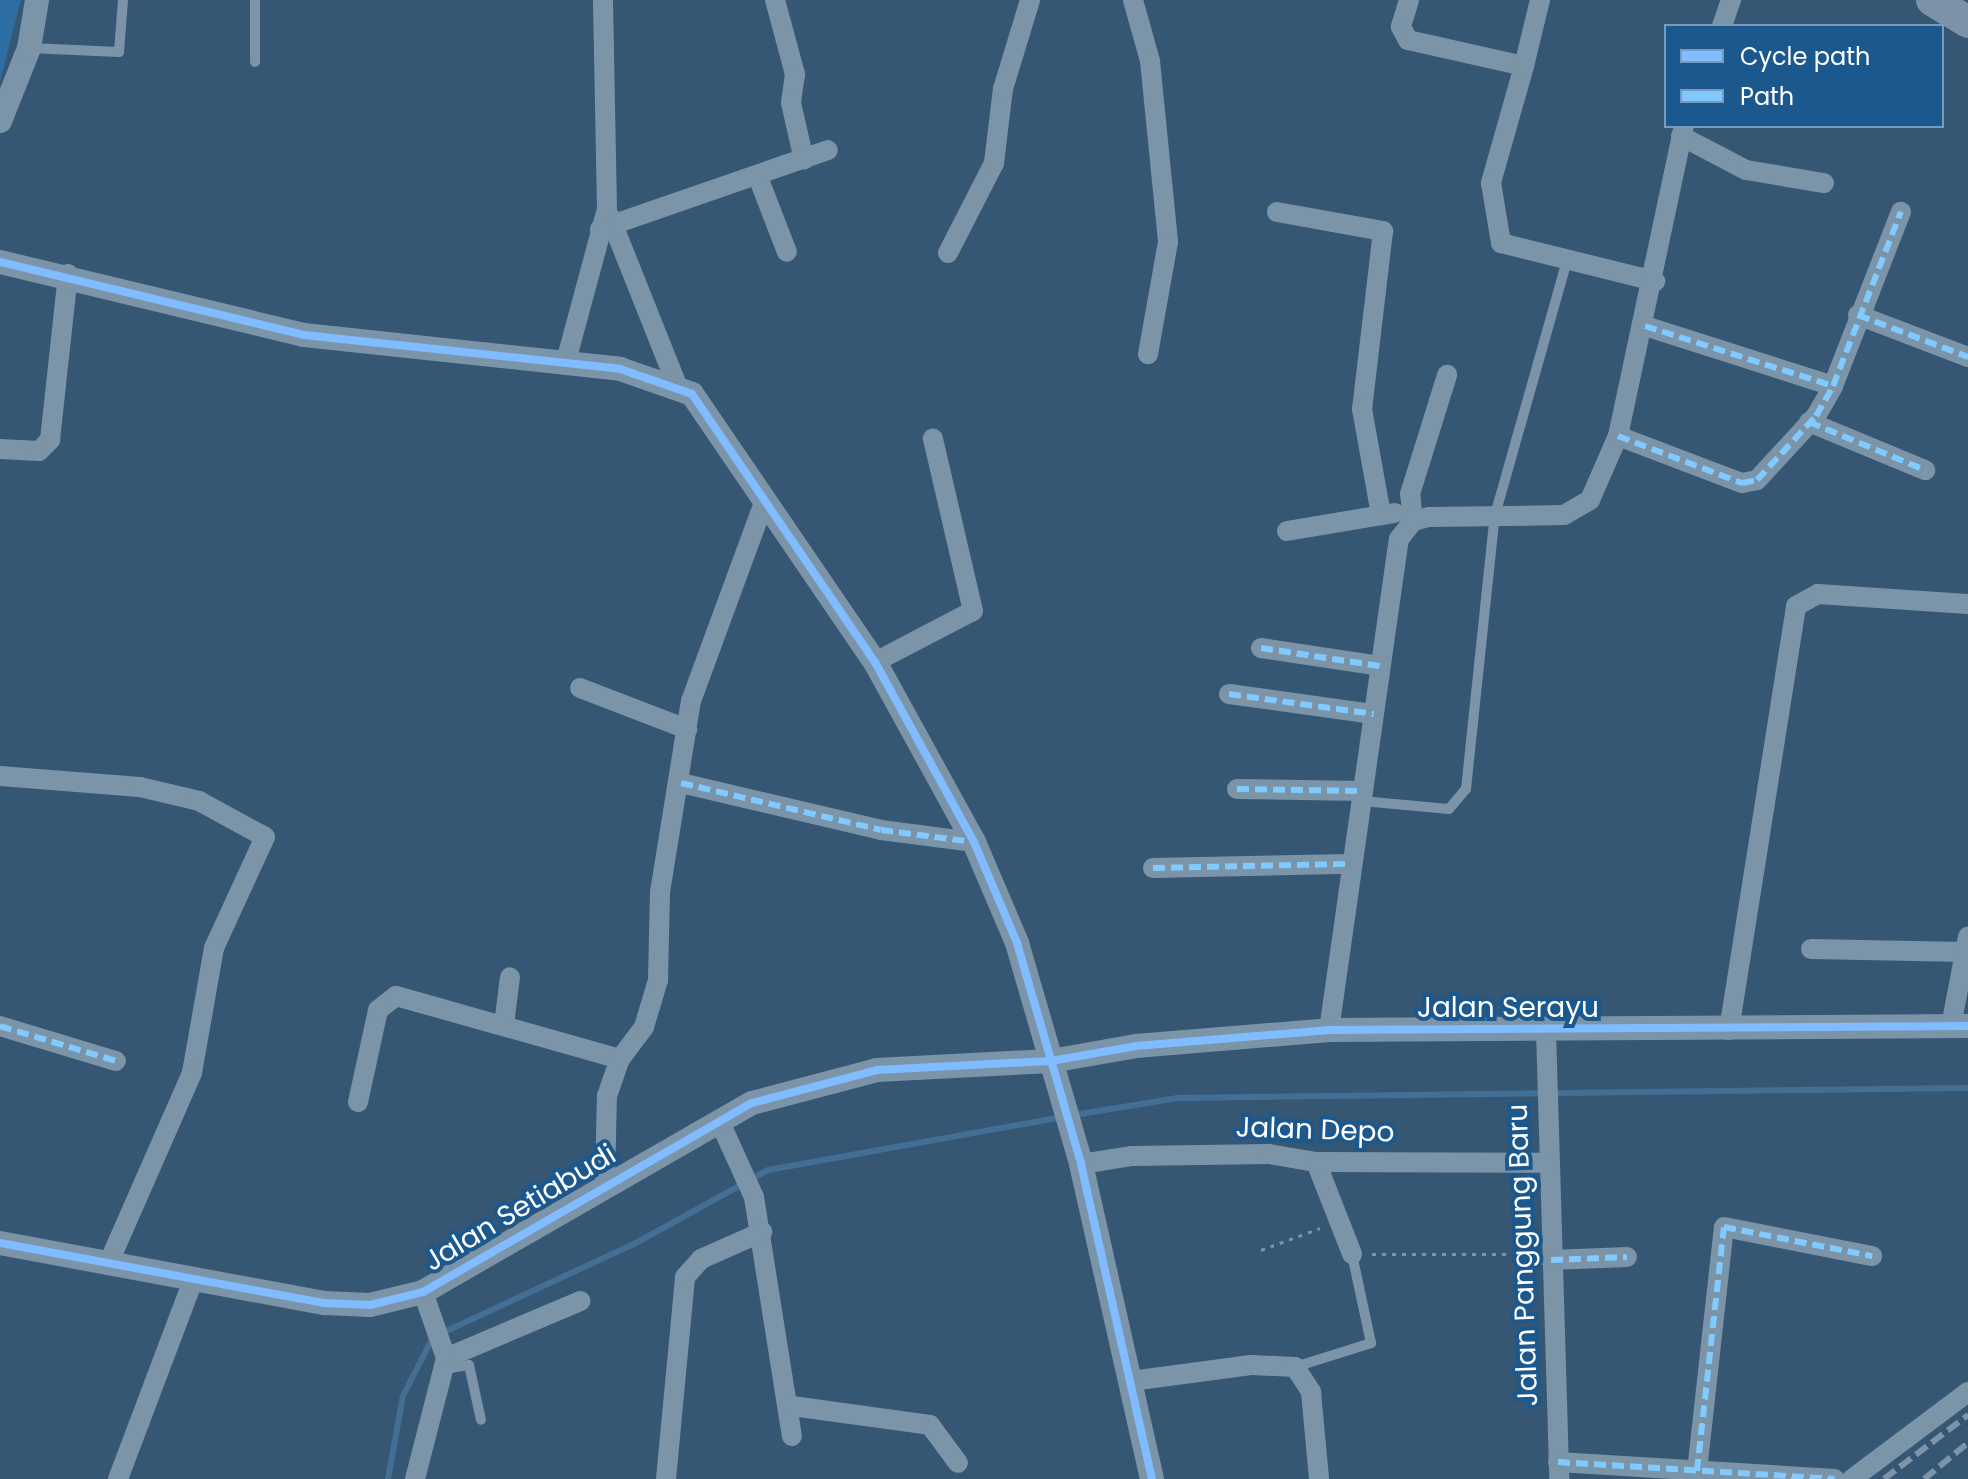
<!DOCTYPE html>
<style>
body{margin:0}
#map{position:relative;width:1968px;height:1479px;overflow:hidden;background:#355774;font-family:Poppins,sans-serif}
div>[style]{position:absolute}
.green>*{inset:0;background:#2c6da3}
.stream>*{height:6px;margin:-3px;padding:0 3px;transform-origin:3px;border-radius:3px;background:#446f95}
.path>*{height:3px;margin-top:-1.5px;transform-origin:0;background:repeating-linear-gradient(90deg,#7c94a8 0 4px,transparent 0 10px)}
.service>*{height:10px;margin:-5px;padding:0 5px;transform-origin:5px;border-radius:5px;background:#7c94a8}
.minor>*{height:20px;margin:-10px;padding:0 10px;transform-origin:10px;border-radius:10px;background:#7c94a8}
.tertiary>*{height:24px;margin:-12px;padding:0 12px;transform-origin:12px;border-radius:12px;background:#7c94a8}
.trunk>*{height:32px;margin:-16px;padding:0 16px;transform-origin:16px;border-radius:16px;background:#7c93a7}
.rail>*{height:6px;margin-top:-3px;transform-origin:0;background:repeating-linear-gradient(90deg,#7d93a7 0 14px,transparent 0 20px)}
.quiet>*{height:6px;margin-top:-3px;transform-origin:0;background:repeating-linear-gradient(90deg,#80caff 0 12px,transparent 0 18px)}
.cycleway>*{height:8px;margin:-4px;padding:0 4px;transform-origin:4px;border-radius:4px;background:#80bcff}
span{translate:-50% -50%;white-space:nowrap;text-align:center;line-height:1.15;-webkit-text-stroke:8px #1b588e;paint-order:stroke}
.street-label{font-size:28px;color:#fff}
.legend{position:absolute;left:1664px;top:24px;width:280px;height:104px;box-sizing:border-box;background:#1b588e;border:2px solid #769bbb;margin:0;padding:10px 14px;list-style:none;font-size:24px;color:#fff}
.legend li{display:flex;align-items:center;gap:16px;height:40px}
.legend b{width:40px;border:2px solid #769bbb}
</style>
<div id="map">
<div class="green">
<div style="clip-path:polygon(0 0,21px 0,0 82px)"></div>
</div>
<div class="stream">
<div style="left:1074px;top:1115px;width:105px;rotate:-9.3deg"></div>
<div style="left:1178px;top:1098px;width:790px;rotate:-0.73deg"></div>
<div style="left:442px;top:1333px;width:212px;rotate:-24.9deg"></div>
<div style="left:634px;top:1244px;width:153px;rotate:-28.9deg"></div>
<div style="left:768px;top:1170px;width:300px;rotate:-10.2deg"></div>
<div style="left:388px;top:1479px;width:84px;rotate:-79.8deg"></div>
<div style="left:403px;top:1396px;width:64px;rotate:-63deg"></div>
</div>
<div class="path">
<div style="left:1261px;top:1250px;width:63px;rotate:-20.4deg"></div>
<div style="left:1372px;top:1254px;width:137px"></div>
</div>
<div class="service">
<div style="left:255px;top:0;width:62px;rotate:90deg"></div>
<div style="left:30px;top:48px;width:89px;rotate:2.6deg"></div>
<div style="left:119px;top:52px;width:52px;rotate:-85.6deg"></div>
<div style="left:1362px;top:801px;width:87px;rotate:5.3deg"></div>
<div style="left:1449px;top:809px;width:26px;rotate:-50deg"></div>
<div style="left:1466px;top:789px;width:276px;rotate:-84deg"></div>
<div style="left:1495px;top:515px;width:261px;rotate:-74.2deg"></div>
<div style="left:1295px;top:1367px;width:80px;rotate:-17.5deg"></div>
<div style="left:1371px;top:1343px;width:91px;rotate:-102.1deg"></div>
<div style="left:444px;top:1369px;width:25px;rotate:-9deg"></div>
<div style="left:469px;top:1365px;width:56px;rotate:77.7deg"></div>
</div>
<div class="minor">
<div style="left:775px;top:0;width:77px;rotate:74.9deg"></div>
<div style="left:795px;top:74px;width:29px;rotate:98deg"></div>
<div style="left:791px;top:103px;width:58px;rotate:77.2deg"></div>
<div style="left:1133px;top:0;width:63px;rotate:74.4deg"></div>
<div style="left:1150px;top:61px;width:182px;rotate:84.3deg"></div>
<div style="left:1168px;top:242px;width:114px;rotate:100.1deg"></div>
<div style="left:1409px;top:0;width:28px;rotate:107deg"></div>
<div style="left:1401px;top:27px;width:15px;rotate:62deg"></div>
<div style="left:1408px;top:40px;width:119px;rotate:12.6deg"></div>
<div style="left:1524px;top:66px;width:122px;rotate:105.8deg"></div>
<div style="left:1491px;top:183px;width:61px;rotate:80.5deg"></div>
<div style="left:1501px;top:243px;width:159px;rotate:13.9deg"></div>
<div style="left:1722px;top:26px;width:28px;rotate:-71deg"></div>
<div style="left:1524px;top:66px;width:68px;rotate:-76.4deg"></div>
<div style="left:1681px;top:136px;width:73px;rotate:27.6deg"></div>
<div style="left:1746px;top:170px;width:79px;rotate:9.5deg"></div>
<div style="left:758px;top:177px;width:80px;rotate:68.9deg"></div>
<div style="left:1277px;top:212px;width:108px;rotate:10.2deg"></div>
<div style="left:1383px;top:231px;width:179px;rotate:96.7deg"></div>
<div style="left:1362px;top:409px;width:108px;rotate:79.8deg"></div>
<div style="left:610px;top:217px;width:179px;rotate:68.3deg"></div>
<div style="left:600px;top:229px;width:241px;rotate:-19.1deg"></div>
<div style="left:948px;top:253px;width:101px;rotate:-62.9deg"></div>
<div style="left:994px;top:163px;width:75px;rotate:-83.1deg"></div>
<div style="left:1003px;top:89px;width:93px;rotate:-73.1deg"></div>
<div style="left:1858px;top:315px;width:118px;rotate:20.9deg"></div>
<div style="left:1645px;top:326px;width:197px;rotate:17.7deg"></div>
<div style="left:566px;top:361px;width:157px;rotate:-74.9deg"></div>
<div style="left:607px;top:209px;width:209px;rotate:-91.1deg"></div>
<div style="left:1809px;top:422px;width:126px;rotate:22.5deg"></div>
<div style="left:1618px;top:436px;width:133px;rotate:20.8deg"></div>
<div style="left:1742px;top:483px;width:15px;rotate:-11deg"></div>
<div style="left:1757px;top:480px;width:87px;rotate:-47.3deg"></div>
<div style="left:1816px;top:416px;width:34px;rotate:-60deg"></div>
<div style="left:1833px;top:386px;width:187px;rotate:-68.7deg"></div>
<div style="left:0;top:449px;width:39px;rotate:3deg"></div>
<div style="left:39px;top:451px;width:16px;rotate:-45deg"></div>
<div style="left:50px;top:440px;width:167px;rotate:-83.8deg"></div>
<div style="left:1413px;top:521px;width:27px;rotate:-96deg"></div>
<div style="left:1410px;top:494px;width:125px;rotate:-72.7deg"></div>
<div style="left:1287px;top:531px;width:109px;rotate:-9.5deg"></div>
<div style="left:1261px;top:648px;width:120px;rotate:8.6deg"></div>
<div style="left:875px;top:662px;width:110px;rotate:-27.5deg"></div>
<div style="left:973px;top:611px;width:177px;rotate:-103.1deg"></div>
<div style="left:580px;top:688px;width:115px;rotate:21deg"></div>
<div style="left:1229px;top:694px;width:146px;rotate:7.9deg"></div>
<div style="left:0;top:776px;width:140px;rotate:4.5deg"></div>
<div style="left:140px;top:787px;width:61px;rotate:13.3deg"></div>
<div style="left:199px;top:801px;width:75px;rotate:28.6deg"></div>
<div style="left:265px;top:837px;width:122px;rotate:114.7deg"></div>
<div style="left:214px;top:948px;width:127px;rotate:100deg"></div>
<div style="left:192px;top:1073px;width:204px;rotate:113.7deg"></div>
<div style="left:681px;top:783px;width:205px;rotate:13.2deg"></div>
<div style="left:881px;top:830px;width:94px;rotate:7.4deg"></div>
<div style="left:1237px;top:789px;width:126px;rotate:0.9deg"></div>
<div style="left:1153px;top:868px;width:197px;rotate:-1.2deg"></div>
<div style="left:1811px;top:949px;width:154px;rotate:1.1deg"></div>
<div style="left:504px;top:1025px;width:48px;rotate:-82.9deg"></div>
<div style="left:0;top:1026px;width:121px;rotate:16.8deg"></div>
<div style="left:1951px;top:1026px;width:91px;rotate:-79.2deg"></div>
<div style="left:1329px;top:1030px;width:496px;rotate:-81.9deg"></div>
<div style="left:1399px;top:539px;width:23px;rotate:-52deg"></div>
<div style="left:1413px;top:521px;width:16px;rotate:-14deg"></div>
<div style="left:1429px;top:517px;width:135px;rotate:-0.8deg"></div>
<div style="left:1564px;top:515px;width:30px;rotate:-30deg"></div>
<div style="left:1590px;top:500px;width:70px;rotate:-66.4deg"></div>
<div style="left:1618px;top:436px;width:317px;rotate:-78deg"></div>
<div style="left:1546px;top:1030px;width:449px;rotate:88.3deg"></div>
<div style="left:1729px;top:1030px;width:429px;rotate:-81deg"></div>
<div style="left:1796px;top:606px;width:25px;rotate:-29deg"></div>
<div style="left:1818px;top:594px;width:150px;rotate:3.8deg"></div>
<div style="left:358px;top:1102px;width:94px;rotate:-77.7deg"></div>
<div style="left:378px;top:1010px;width:23px;rotate:-38deg"></div>
<div style="left:396px;top:996px;width:233px;rotate:15.7deg"></div>
<div style="left:719px;top:1120px;width:85px;rotate:65.6deg"></div>
<div style="left:754px;top:1197px;width:242px;rotate:81deg"></div>
<div style="left:1316px;top:1162px;width:99px;rotate:68.6deg"></div>
<div style="left:1081px;top:1164px;width:52px;rotate:-8.9deg"></div>
<div style="left:1132px;top:1156px;width:137px;rotate:-0.8deg"></div>
<div style="left:1269px;top:1154px;width:48px;rotate:9.7deg"></div>
<div style="left:1316px;top:1162px;width:231px;rotate:0.2deg"></div>
<div style="left:605px;top:1181px;width:85px;rotate:-88.7deg"></div>
<div style="left:607px;top:1096px;width:39px;rotate:-71deg"></div>
<div style="left:620px;top:1059px;width:40px;rotate:-53deg"></div>
<div style="left:644px;top:1027px;width:49px;rotate:-73.4deg"></div>
<div style="left:658px;top:980px;width:88px;rotate:-88.7deg"></div>
<div style="left:660px;top:892px;width:193px;rotate:-80.8deg"></div>
<div style="left:691px;top:701px;width:214px;rotate:-69.8deg"></div>
<div style="left:1551px;top:1260px;width:76px;rotate:-2.3deg"></div>
<div style="left:446px;top:1358px;width:146px;rotate:-23deg"></div>
<div style="left:1131px;top:1381px;width:121px;rotate:-7.6deg"></div>
<div style="left:1251px;top:1365px;width:44px;rotate:2.6deg"></div>
<div style="left:1295px;top:1367px;width:30px;rotate:57deg"></div>
<div style="left:1311px;top:1392px;width:87px;rotate:84.7deg"></div>
<div style="left:792px;top:1406px;width:139px;rotate:7.8deg"></div>
<div style="left:930px;top:1425px;width:47px;rotate:53.6deg"></div>
<div style="left:1558px;top:1462px;width:277px;rotate:3.5deg"></div>
<div style="left:1697px;top:1471px;width:245px;rotate:-83.7deg"></div>
<div style="left:1724px;top:1227px;width:151px;rotate:11.1deg"></div>
<div style="left:118px;top:1479px;width:215px;rotate:-69.3deg"></div>
<div style="left:415px;top:1479px;width:125px;rotate:-75.6deg"></div>
<div style="left:446px;top:1358px;width:70px;rotate:-109.2deg"></div>
<div style="left:666px;top:1479px;width:203px;rotate:-84.6deg"></div>
<div style="left:685px;top:1277px;width:24px;rotate:-48deg"></div>
<div style="left:701px;top:1259px;width:67px;rotate:-23.9deg"></div>
<div style="left:1852px;top:1479px;width:145px;rotate:-36.9deg"></div>
</div>
<div class="tertiary">
<div style="left:0;top:121px;width:79px;rotate:-68.3deg"></div>
<div style="left:29px;top:48px;width:49px;rotate:-80.5deg"></div>
<div style="left:0;top:262px;width:313px;rotate:13.5deg"></div>
<div style="left:304px;top:335px;width:318px;rotate:6.1deg"></div>
<div style="left:620px;top:369px;width:76px;rotate:19.1deg"></div>
<div style="left:692px;top:394px;width:325px;rotate:55.7deg"></div>
<div style="left:875px;top:662px;width:205px;rotate:61.2deg"></div>
<div style="left:974px;top:842px;width:110px;rotate:66.9deg"></div>
<div style="left:1017px;top:943px;width:230px;rotate:73.8deg"></div>
<div style="left:1081px;top:1164px;width:323px;rotate:77.3deg"></div>
<div style="left:0;top:1243px;width:330px;rotate:10.5deg"></div>
<div style="left:324px;top:1303px;width:46px;rotate:2.5deg"></div>
<div style="left:370px;top:1305px;width:55px;rotate:-13.8deg"></div>
<div style="left:423px;top:1292px;width:379px;rotate:-29.9deg"></div>
<div style="left:752px;top:1103px;width:129px;rotate:-14.8deg"></div>
<div style="left:877px;top:1070px;width:174px;rotate:-3deg"></div>
<div style="left:1051px;top:1061px;width:86px;rotate:-10deg"></div>
<div style="left:1136px;top:1046px;width:194px;rotate:-4.7deg"></div>
<div style="left:1329px;top:1030px;width:639px;rotate:-0.36deg"></div>
</div>
<div class="trunk">
<div style="left:1932px;top:0;width:42px;rotate:31.4deg"></div>
</div>
<div class="rail">
<div style="left:1884px;top:1479px;width:106px;rotate:-37.3deg"></div>
<div style="left:1924px;top:1479px;width:57px;rotate:-39.3deg"></div>
</div>
<div class="quiet">
<div style="left:1858px;top:315px;width:118px;rotate:20.9deg"></div>
<div style="left:1645px;top:326px;width:197px;rotate:17.7deg"></div>
<div style="left:1809px;top:422px;width:126px;rotate:22.5deg"></div>
<div style="left:1618px;top:436px;width:133px;rotate:20.8deg"></div>
<div style="left:1742px;top:483px;width:15px;rotate:-11deg"></div>
<div style="left:1757px;top:480px;width:87px;rotate:-47.3deg"></div>
<div style="left:1816px;top:416px;width:34px;rotate:-60deg"></div>
<div style="left:1833px;top:386px;width:187px;rotate:-68.7deg"></div>
<div style="left:1261px;top:648px;width:120px;rotate:8.6deg"></div>
<div style="left:1229px;top:694px;width:146px;rotate:7.9deg"></div>
<div style="left:681px;top:783px;width:205px;rotate:13.2deg"></div>
<div style="left:881px;top:830px;width:94px;rotate:7.4deg"></div>
<div style="left:1237px;top:789px;width:126px;rotate:0.9deg"></div>
<div style="left:1153px;top:868px;width:197px;rotate:-1.2deg"></div>
<div style="left:0;top:1026px;width:121px;rotate:16.8deg"></div>
<div style="left:1551px;top:1260px;width:76px;rotate:-2.3deg"></div>
<div style="left:1558px;top:1462px;width:277px;rotate:3.5deg"></div>
<div style="left:1697px;top:1471px;width:245px;rotate:-83.7deg"></div>
<div style="left:1724px;top:1227px;width:151px;rotate:11.1deg"></div>
</div>
<div class="cycleway">
<div style="left:0;top:262px;width:313px;rotate:13.5deg"></div>
<div style="left:304px;top:335px;width:318px;rotate:6.1deg"></div>
<div style="left:620px;top:369px;width:76px;rotate:19.1deg"></div>
<div style="left:692px;top:394px;width:325px;rotate:55.7deg"></div>
<div style="left:875px;top:662px;width:205px;rotate:61.2deg"></div>
<div style="left:974px;top:842px;width:110px;rotate:66.9deg"></div>
<div style="left:1017px;top:943px;width:230px;rotate:73.8deg"></div>
<div style="left:1081px;top:1164px;width:323px;rotate:77.3deg"></div>
<div style="left:0;top:1243px;width:330px;rotate:10.5deg"></div>
<div style="left:324px;top:1303px;width:46px;rotate:2.5deg"></div>
<div style="left:370px;top:1305px;width:55px;rotate:-13.8deg"></div>
<div style="left:423px;top:1292px;width:379px;rotate:-29.9deg"></div>
<div style="left:752px;top:1103px;width:129px;rotate:-14.8deg"></div>
<div style="left:877px;top:1070px;width:174px;rotate:-3deg"></div>
<div style="left:1051px;top:1061px;width:86px;rotate:-10deg"></div>
<div style="left:1136px;top:1046px;width:194px;rotate:-4.7deg"></div>
<div style="left:1329px;top:1030px;width:639px;rotate:-0.36deg"></div>
</div>
<div class="street-label">
<span style="left:1508px;top:1008px">Jalan Serayu</span>
<span style="left:1315px;top:1130px;rotate:2deg">Jalan Depo</span>
<span style="left:520px;top:1208px;rotate:-31deg">Jalan Setiabudi</span>
<span style="left:1523px;top:1255px;rotate:-92deg">Jalan Panggung Baru</span>
</div>
<ul class="legend">
<li><b style="height:10px;background:#80bcff"></b>Cycle path</li>
<li><b style="height:10px;background:#80caff"></b>Path</li>
</ul>
</div>
